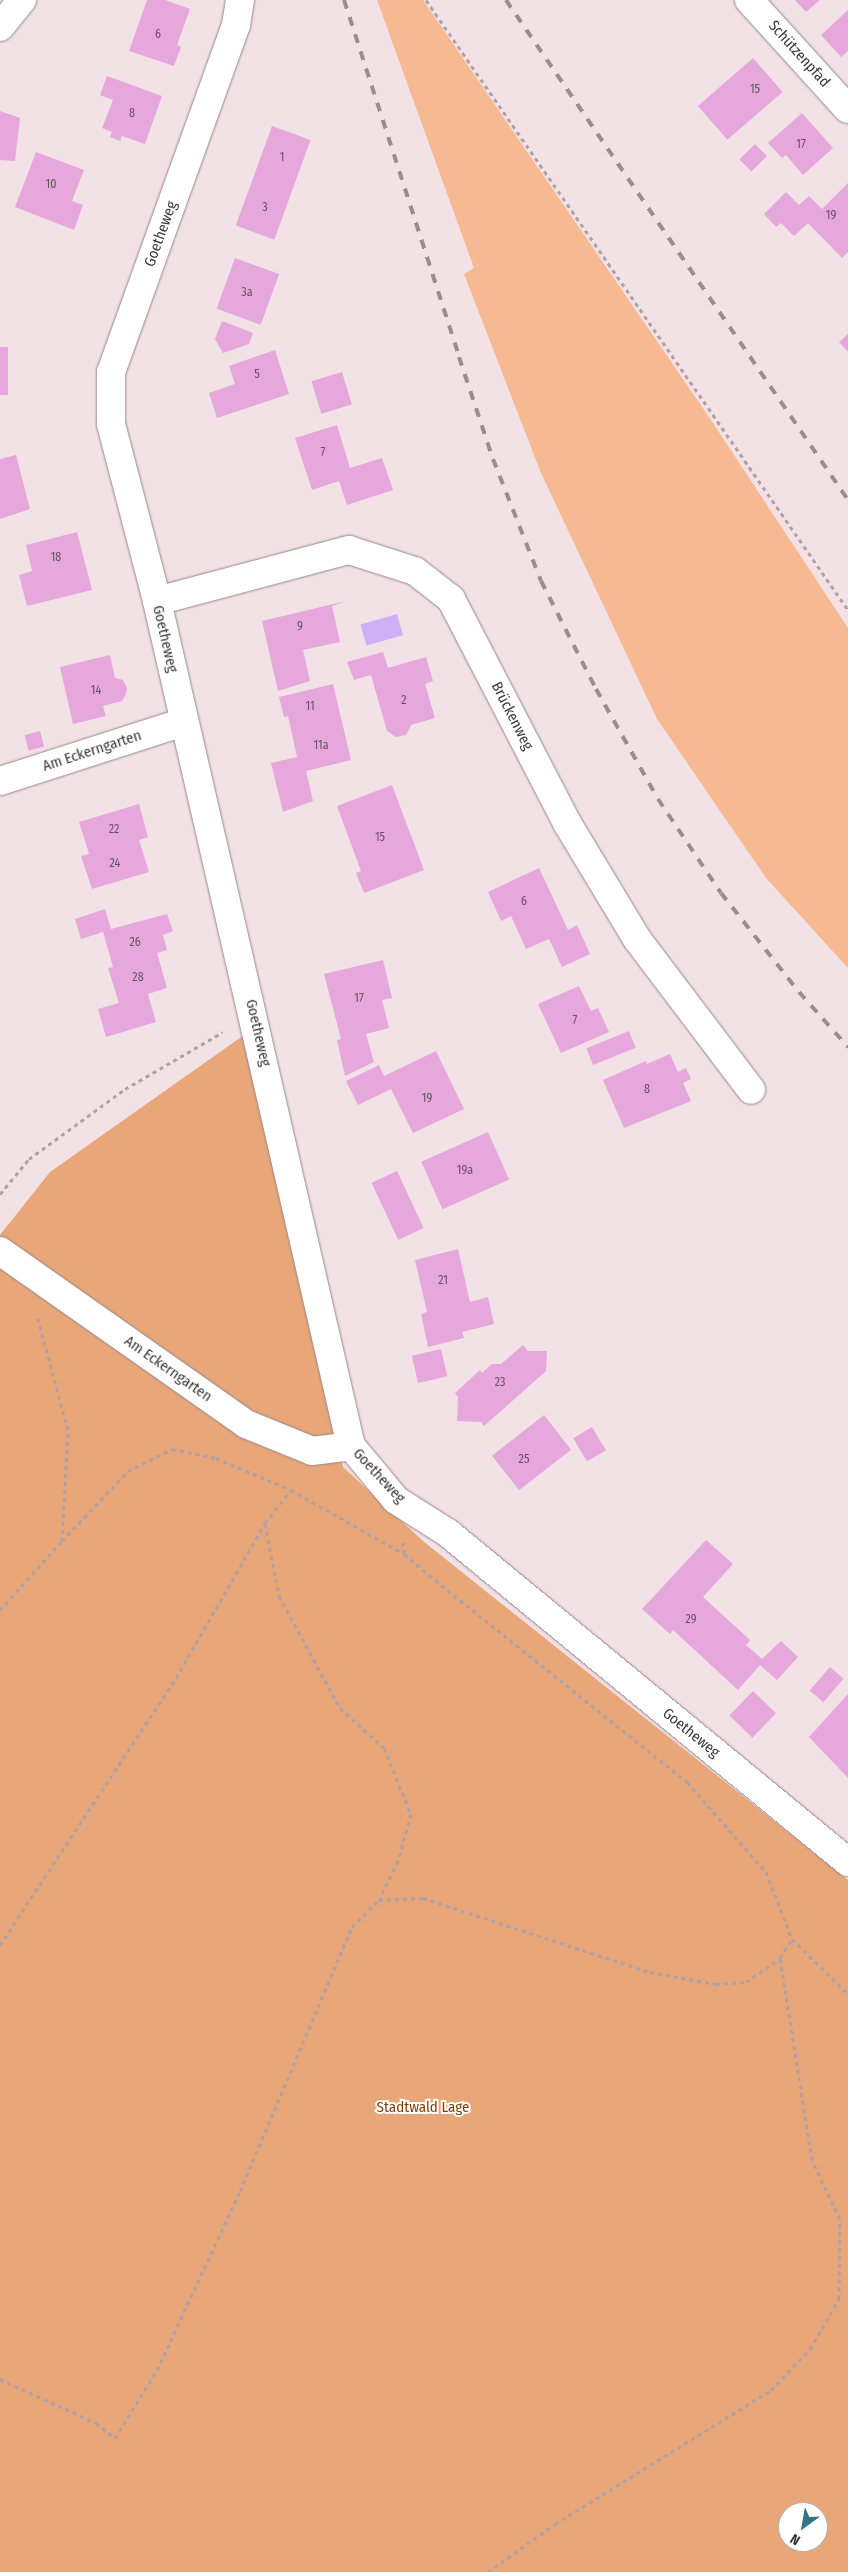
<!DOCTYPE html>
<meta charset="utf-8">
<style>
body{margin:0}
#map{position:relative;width:848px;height:2572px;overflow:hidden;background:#f2e2e6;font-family:"Fira Sans Condensed",sans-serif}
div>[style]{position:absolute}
.green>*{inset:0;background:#f6b991}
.forest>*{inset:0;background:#e9a779}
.water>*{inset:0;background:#ccaff4;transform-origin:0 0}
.building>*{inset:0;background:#e5a7dc;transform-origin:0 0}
.path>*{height:3px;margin-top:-1.5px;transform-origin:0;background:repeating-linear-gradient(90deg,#afa2a6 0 4px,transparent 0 8px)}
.roads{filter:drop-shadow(0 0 1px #96878b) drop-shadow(0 0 1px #96878b)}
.minor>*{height:28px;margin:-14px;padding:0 14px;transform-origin:14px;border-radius:14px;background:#fff}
.rail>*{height:4px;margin-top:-2px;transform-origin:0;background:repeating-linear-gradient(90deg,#998d90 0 9px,transparent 0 18px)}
span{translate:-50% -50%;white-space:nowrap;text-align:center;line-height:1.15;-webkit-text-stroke:4px #fff;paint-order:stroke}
.number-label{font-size:12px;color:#675261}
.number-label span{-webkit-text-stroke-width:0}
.street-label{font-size:15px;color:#3d3638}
.park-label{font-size:15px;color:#7e410a}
.north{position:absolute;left:778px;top:2502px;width:50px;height:50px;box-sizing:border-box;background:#fff;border:1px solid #b1afaf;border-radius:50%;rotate:212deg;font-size:14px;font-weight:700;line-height:20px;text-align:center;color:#3d3638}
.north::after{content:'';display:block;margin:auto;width:18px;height:22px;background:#337487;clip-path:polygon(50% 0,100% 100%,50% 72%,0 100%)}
</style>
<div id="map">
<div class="green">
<div style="clip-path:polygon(377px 0,423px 0,709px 417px,848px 628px,848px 968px,766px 878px,657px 719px,541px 473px,464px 274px,474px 268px)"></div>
</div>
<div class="forest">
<div style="clip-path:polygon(evenodd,244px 1035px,343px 1467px,423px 1541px,848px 1880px,848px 2572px,0 2572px,0 1235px,50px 1172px,244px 1035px,788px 2512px,818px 2512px,818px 2542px,788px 2542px,788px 2512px)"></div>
</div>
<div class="water">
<div style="left:397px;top:614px;width:22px;height:38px;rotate:74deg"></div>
</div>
<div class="building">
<div style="clip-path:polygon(147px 0,165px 0,190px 9px,177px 45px,181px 47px,174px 66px,129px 51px)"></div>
<div style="clip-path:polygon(795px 0,820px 0,806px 12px)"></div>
<div style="clip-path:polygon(848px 10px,848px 51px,841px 57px,821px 35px)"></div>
<div style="left:753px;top:58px;width:45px;height:73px;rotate:49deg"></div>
<div style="clip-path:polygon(107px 76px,162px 96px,145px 144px,122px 136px,120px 141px,110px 137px,112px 132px,102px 128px,113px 100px,100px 95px)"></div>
<div style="clip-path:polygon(0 111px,20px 118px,15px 161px,0 160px)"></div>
<div style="clip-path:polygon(802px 113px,833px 148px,803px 175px,786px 155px,782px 158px,768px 143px)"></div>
<div style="left:272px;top:126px;width:41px;height:106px;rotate:20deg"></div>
<div style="left:755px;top:144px;width:17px;height:22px;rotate:45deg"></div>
<div style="clip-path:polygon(36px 152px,84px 170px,72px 201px,83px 205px,74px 230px,15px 207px)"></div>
<div style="clip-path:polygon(848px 183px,848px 252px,842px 258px,808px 223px,794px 236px,781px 223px,776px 227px,764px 214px,786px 192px,799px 205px,809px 196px,822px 209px)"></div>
<div style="left:235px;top:258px;width:47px;height:54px;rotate:20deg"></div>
<div style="clip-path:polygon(222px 321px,253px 333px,249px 344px,223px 353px,215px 339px)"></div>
<div style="clip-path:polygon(848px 334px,848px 352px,839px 342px)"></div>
<div style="left:0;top:347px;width:8px;height:48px"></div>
<div style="clip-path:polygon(275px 350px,289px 394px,217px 418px,209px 393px,235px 384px,229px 366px)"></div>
<div style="left:342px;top:372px;width:34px;height:32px;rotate:73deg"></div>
<div style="clip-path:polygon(337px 425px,350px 468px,382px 458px,393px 490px,347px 505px,339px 481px,312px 490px,295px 438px)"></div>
<div style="clip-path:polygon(16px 455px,30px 509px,0 519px,0 459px)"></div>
<div style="clip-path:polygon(77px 532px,92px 590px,27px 606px,19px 575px,32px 571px,26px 545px)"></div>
<div style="clip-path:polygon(346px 601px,332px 606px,340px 642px,303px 650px,310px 681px,278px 691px,262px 621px)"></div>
<div style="clip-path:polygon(383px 652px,388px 668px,426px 657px,433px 681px,425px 684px,435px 718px,411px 725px,406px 735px,396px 737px,387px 731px,371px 675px,354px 680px,347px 662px)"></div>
<div style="clip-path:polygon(110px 655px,115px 678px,123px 680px,127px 688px,126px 694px,122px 701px,103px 706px,106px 716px,73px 724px,60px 667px)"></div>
<div style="clip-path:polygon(333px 684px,351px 760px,306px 771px,313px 801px,283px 812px,271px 763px,297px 757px,288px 716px,284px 717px,279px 697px)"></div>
<div style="left:40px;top:731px;width:16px;height:16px;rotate:75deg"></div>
<div style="clip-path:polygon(392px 785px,424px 870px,364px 893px,356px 873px,361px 871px,337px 806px)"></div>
<div style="clip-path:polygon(139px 804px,148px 837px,139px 840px,149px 872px,92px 889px,81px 856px,89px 854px,79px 822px)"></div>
<div style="clip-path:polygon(539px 868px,568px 930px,577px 925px,590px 954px,562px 967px,549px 939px,526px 949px,511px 916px,501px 921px,488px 892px)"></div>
<div style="clip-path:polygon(105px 909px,111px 929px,167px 914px,173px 931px,163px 935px,167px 950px,157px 953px,167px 988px,148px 994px,156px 1022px,106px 1037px,98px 1009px,119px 1003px,108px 968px,113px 967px,103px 932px,81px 939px,75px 919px)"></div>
<div style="clip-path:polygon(383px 960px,392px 998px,382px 1000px,389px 1028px,366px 1034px,374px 1062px,345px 1076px,337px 1040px,341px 1039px,324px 974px)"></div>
<div style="clip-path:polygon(579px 986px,591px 1011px,598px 1008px,609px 1032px,561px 1053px,538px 1004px)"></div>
<div style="left:629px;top:1031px;width:18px;height:46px;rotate:68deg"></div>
<div style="clip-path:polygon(436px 1051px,464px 1109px,413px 1133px,391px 1089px,358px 1105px,346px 1081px,379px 1065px,384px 1076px)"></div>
<div style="clip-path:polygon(670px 1054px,678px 1072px,686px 1068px,691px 1079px,683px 1083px,691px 1101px,624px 1128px,603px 1080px,646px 1061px,647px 1064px)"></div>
<div style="left:488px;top:1132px;width:52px;height:73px;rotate:66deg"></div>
<div style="left:397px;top:1171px;width:63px;height:28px;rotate:65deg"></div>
<div style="clip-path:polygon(458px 1249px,470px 1302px,488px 1297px,494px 1324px,462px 1332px,464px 1338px,428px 1347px,421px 1314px,427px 1312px,415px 1260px)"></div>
<div style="clip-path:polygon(523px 1345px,528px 1351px,547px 1351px,546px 1371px,484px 1426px,481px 1422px,457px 1421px,458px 1397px,455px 1393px,480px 1370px,482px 1373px,492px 1364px,501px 1364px)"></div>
<div style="left:441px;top:1349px;width:28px;height:30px;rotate:77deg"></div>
<div style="left:544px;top:1415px;width:44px;height:66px;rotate:52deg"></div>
<div style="left:592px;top:1427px;width:27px;height:22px;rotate:59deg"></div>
<div style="clip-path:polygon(706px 1540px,733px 1564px,703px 1597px,750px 1640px,746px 1645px,762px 1659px,781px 1641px,798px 1657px,777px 1680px,760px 1665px,738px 1690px,673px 1630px,670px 1634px,642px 1609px)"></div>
<div style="left:830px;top:1667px;width:18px;height:31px;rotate:41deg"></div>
<div style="left:753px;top:1691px;width:32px;height:34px;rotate:44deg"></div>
<div style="clip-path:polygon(848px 1694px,848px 1778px,809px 1737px)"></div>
</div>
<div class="path">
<div style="left:426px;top:0;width:742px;rotate:55.32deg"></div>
<div style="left:0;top:1194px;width:45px;rotate:-50.4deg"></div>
<div style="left:29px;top:1159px;width:119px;rotate:-36.1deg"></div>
<div style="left:125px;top:1089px;width:113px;rotate:-30.2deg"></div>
<div style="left:265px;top:1524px;width:73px;rotate:79deg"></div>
<div style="left:279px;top:1596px;width:128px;rotate:61.4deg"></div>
<div style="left:340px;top:1708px;width:59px;rotate:42.3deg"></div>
<div style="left:384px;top:1748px;width:71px;rotate:67.8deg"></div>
<div style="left:411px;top:1814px;width:49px;rotate:105.5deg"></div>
<div style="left:398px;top:1861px;width:43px;rotate:116deg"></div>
<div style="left:62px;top:1541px;width:96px;rotate:-46.7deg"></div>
<div style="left:128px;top:1471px;width:49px;rotate:-26.6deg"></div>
<div style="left:172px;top:1449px;width:45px;rotate:11.6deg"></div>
<div style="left:216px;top:1458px;width:82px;rotate:23.1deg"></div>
<div style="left:403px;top:1542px;width:12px;rotate:85deg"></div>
<div style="left:404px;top:1554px;width:40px;rotate:40deg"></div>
<div style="left:435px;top:1580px;width:323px;rotate:38.7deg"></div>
<div style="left:687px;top:1782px;width:120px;rotate:48.7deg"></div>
<div style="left:766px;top:1872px;width:72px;rotate:68.8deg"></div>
<div style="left:792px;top:1939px;width:78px;rotate:44.5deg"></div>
<div style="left:0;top:1610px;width:93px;rotate:-48.1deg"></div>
<div style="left:62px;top:1541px;width:111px;rotate:-86.9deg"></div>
<div style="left:68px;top:1430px;width:118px;rotate:-105.2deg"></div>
<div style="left:0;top:1945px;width:320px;rotate:-56.6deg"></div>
<div style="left:176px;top:1678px;width:179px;rotate:-60.1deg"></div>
<div style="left:265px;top:1523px;width:42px;rotate:-51.8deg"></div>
<div style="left:291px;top:1490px;width:130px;rotate:29.5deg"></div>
<div style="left:0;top:2379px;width:106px;rotate:24.6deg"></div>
<div style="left:96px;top:2423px;width:24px;rotate:38deg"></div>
<div style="left:115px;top:2438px;width:80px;rotate:-58.3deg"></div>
<div style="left:157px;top:2370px;width:197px;rotate:-65.1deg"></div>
<div style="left:240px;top:2191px;width:287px;rotate:-67deg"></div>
<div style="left:352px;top:1927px;width:38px;rotate:-45deg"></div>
<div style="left:379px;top:1900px;width:44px;rotate:-2.6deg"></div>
<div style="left:423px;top:1898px;width:239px;rotate:18.1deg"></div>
<div style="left:650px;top:1972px;width:67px;rotate:10.3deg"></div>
<div style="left:716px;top:1984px;width:30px;rotate:-4deg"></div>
<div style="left:746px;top:1982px;width:42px;rotate:-35.2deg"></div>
<div style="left:780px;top:1958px;width:22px;rotate:-58deg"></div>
<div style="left:488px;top:2572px;width:82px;rotate:-35.6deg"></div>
<div style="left:555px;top:2524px;width:254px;rotate:-31.8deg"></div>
<div style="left:771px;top:2390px;width:57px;rotate:-46.4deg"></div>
<div style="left:810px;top:2349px;width:58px;rotate:-59.9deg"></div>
<div style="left:839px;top:2299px;width:80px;rotate:-89.3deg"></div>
<div style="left:840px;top:2219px;width:65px;rotate:-115.4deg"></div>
<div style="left:812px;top:2160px;width:205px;rotate:-99deg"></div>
</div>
<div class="roads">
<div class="minor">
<div style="left:240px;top:0;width:25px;rotate:99deg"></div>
<div style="left:236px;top:25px;width:369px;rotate:109.8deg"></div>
<div style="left:111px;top:372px;width:52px;rotate:90deg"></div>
<div style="left:111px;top:424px;width:183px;rotate:75.4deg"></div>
<div style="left:157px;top:601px;width:867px;rotate:77.07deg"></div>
<div style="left:351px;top:1446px;width:70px;rotate:50.2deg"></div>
<div style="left:396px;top:1500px;width:62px;rotate:32.4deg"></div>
<div style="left:448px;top:1533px;width:518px;rotate:39.44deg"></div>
<div style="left:749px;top:0;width:147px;rotate:47.8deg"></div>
<div style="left:0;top:27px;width:35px;rotate:-51deg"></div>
<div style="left:157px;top:601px;width:199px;rotate:-14.9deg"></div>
<div style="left:349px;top:550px;width:69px;rotate:17.7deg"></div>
<div style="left:415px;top:571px;width:46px;rotate:37.9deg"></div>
<div style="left:451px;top:599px;width:252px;rotate:62.6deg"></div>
<div style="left:567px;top:823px;width:135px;rotate:58.9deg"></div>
<div style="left:637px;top:939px;width:189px;rotate:52.9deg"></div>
<div style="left:0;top:781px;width:193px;rotate:-17.8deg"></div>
<div style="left:0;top:1251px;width:301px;rotate:35.1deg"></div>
<div style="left:246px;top:1424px;width:71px;rotate:22.2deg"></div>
<div style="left:312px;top:1451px;width:39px;rotate:-7deg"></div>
</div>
</div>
<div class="rail">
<div style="left:344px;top:0;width:375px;rotate:72.1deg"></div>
<div style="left:459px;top:357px;width:108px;rotate:71.6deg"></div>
<div style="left:493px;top:459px;width:131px;rotate:68.5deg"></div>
<div style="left:541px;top:581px;width:121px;rotate:63deg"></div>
<div style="left:596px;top:689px;width:126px;rotate:60.6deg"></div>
<div style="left:658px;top:799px;width:113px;rotate:56.2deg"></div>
<div style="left:721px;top:893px;width:126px;rotate:51.8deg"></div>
<div style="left:799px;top:992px;width:74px;rotate:48.3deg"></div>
<div style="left:506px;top:0;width:606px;rotate:55.63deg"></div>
</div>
<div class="number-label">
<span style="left:158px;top:35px">6</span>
<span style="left:755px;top:90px">15</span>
<span style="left:132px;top:114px">8</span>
<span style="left:801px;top:145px">17</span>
<span style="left:282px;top:158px">1</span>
<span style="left:51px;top:185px">10</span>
<span style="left:265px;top:208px">3</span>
<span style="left:831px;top:216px">19</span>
<span style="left:247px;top:293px">3a</span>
<span style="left:257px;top:375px">5</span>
<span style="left:323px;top:453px">7</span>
<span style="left:56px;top:558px">18</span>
<span style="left:300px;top:627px">9</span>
<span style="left:96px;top:691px">14</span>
<span style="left:404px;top:701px">2</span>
<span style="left:310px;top:707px">11</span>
<span style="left:321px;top:746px">11a</span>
<span style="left:114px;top:830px">22</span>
<span style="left:380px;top:838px">15</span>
<span style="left:115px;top:864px">24</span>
<span style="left:524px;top:902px">6</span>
<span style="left:135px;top:943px">26</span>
<span style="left:138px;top:978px">28</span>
<span style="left:359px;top:999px">17</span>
<span style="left:575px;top:1021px">7</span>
<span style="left:647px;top:1090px">8</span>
<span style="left:427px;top:1099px">19</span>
<span style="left:465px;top:1171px">19a</span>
<span style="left:443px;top:1281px">21</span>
<span style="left:500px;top:1383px">23</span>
<span style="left:524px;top:1460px">25</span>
<span style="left:691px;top:1620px">29</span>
</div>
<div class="street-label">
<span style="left:799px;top:54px;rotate:48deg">Schützenpfad</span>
<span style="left:161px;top:234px;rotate:-70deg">Goetheweg</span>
<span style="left:165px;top:639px;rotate:77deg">Goetheweg</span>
<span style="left:512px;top:716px;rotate:63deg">Brückenweg</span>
<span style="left:92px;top:751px;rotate:-18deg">Am Eckerngarten</span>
<span style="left:258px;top:1033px;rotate:77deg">Goetheweg</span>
<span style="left:168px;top:1369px;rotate:35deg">Am Eckerngarten</span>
<span style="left:379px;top:1476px;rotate:47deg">Goetheweg</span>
<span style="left:691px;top:1733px;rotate:39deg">Goetheweg</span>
</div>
<div class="park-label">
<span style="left:423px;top:2108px">Stadtwald Lage</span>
</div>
<div class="north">N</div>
</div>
